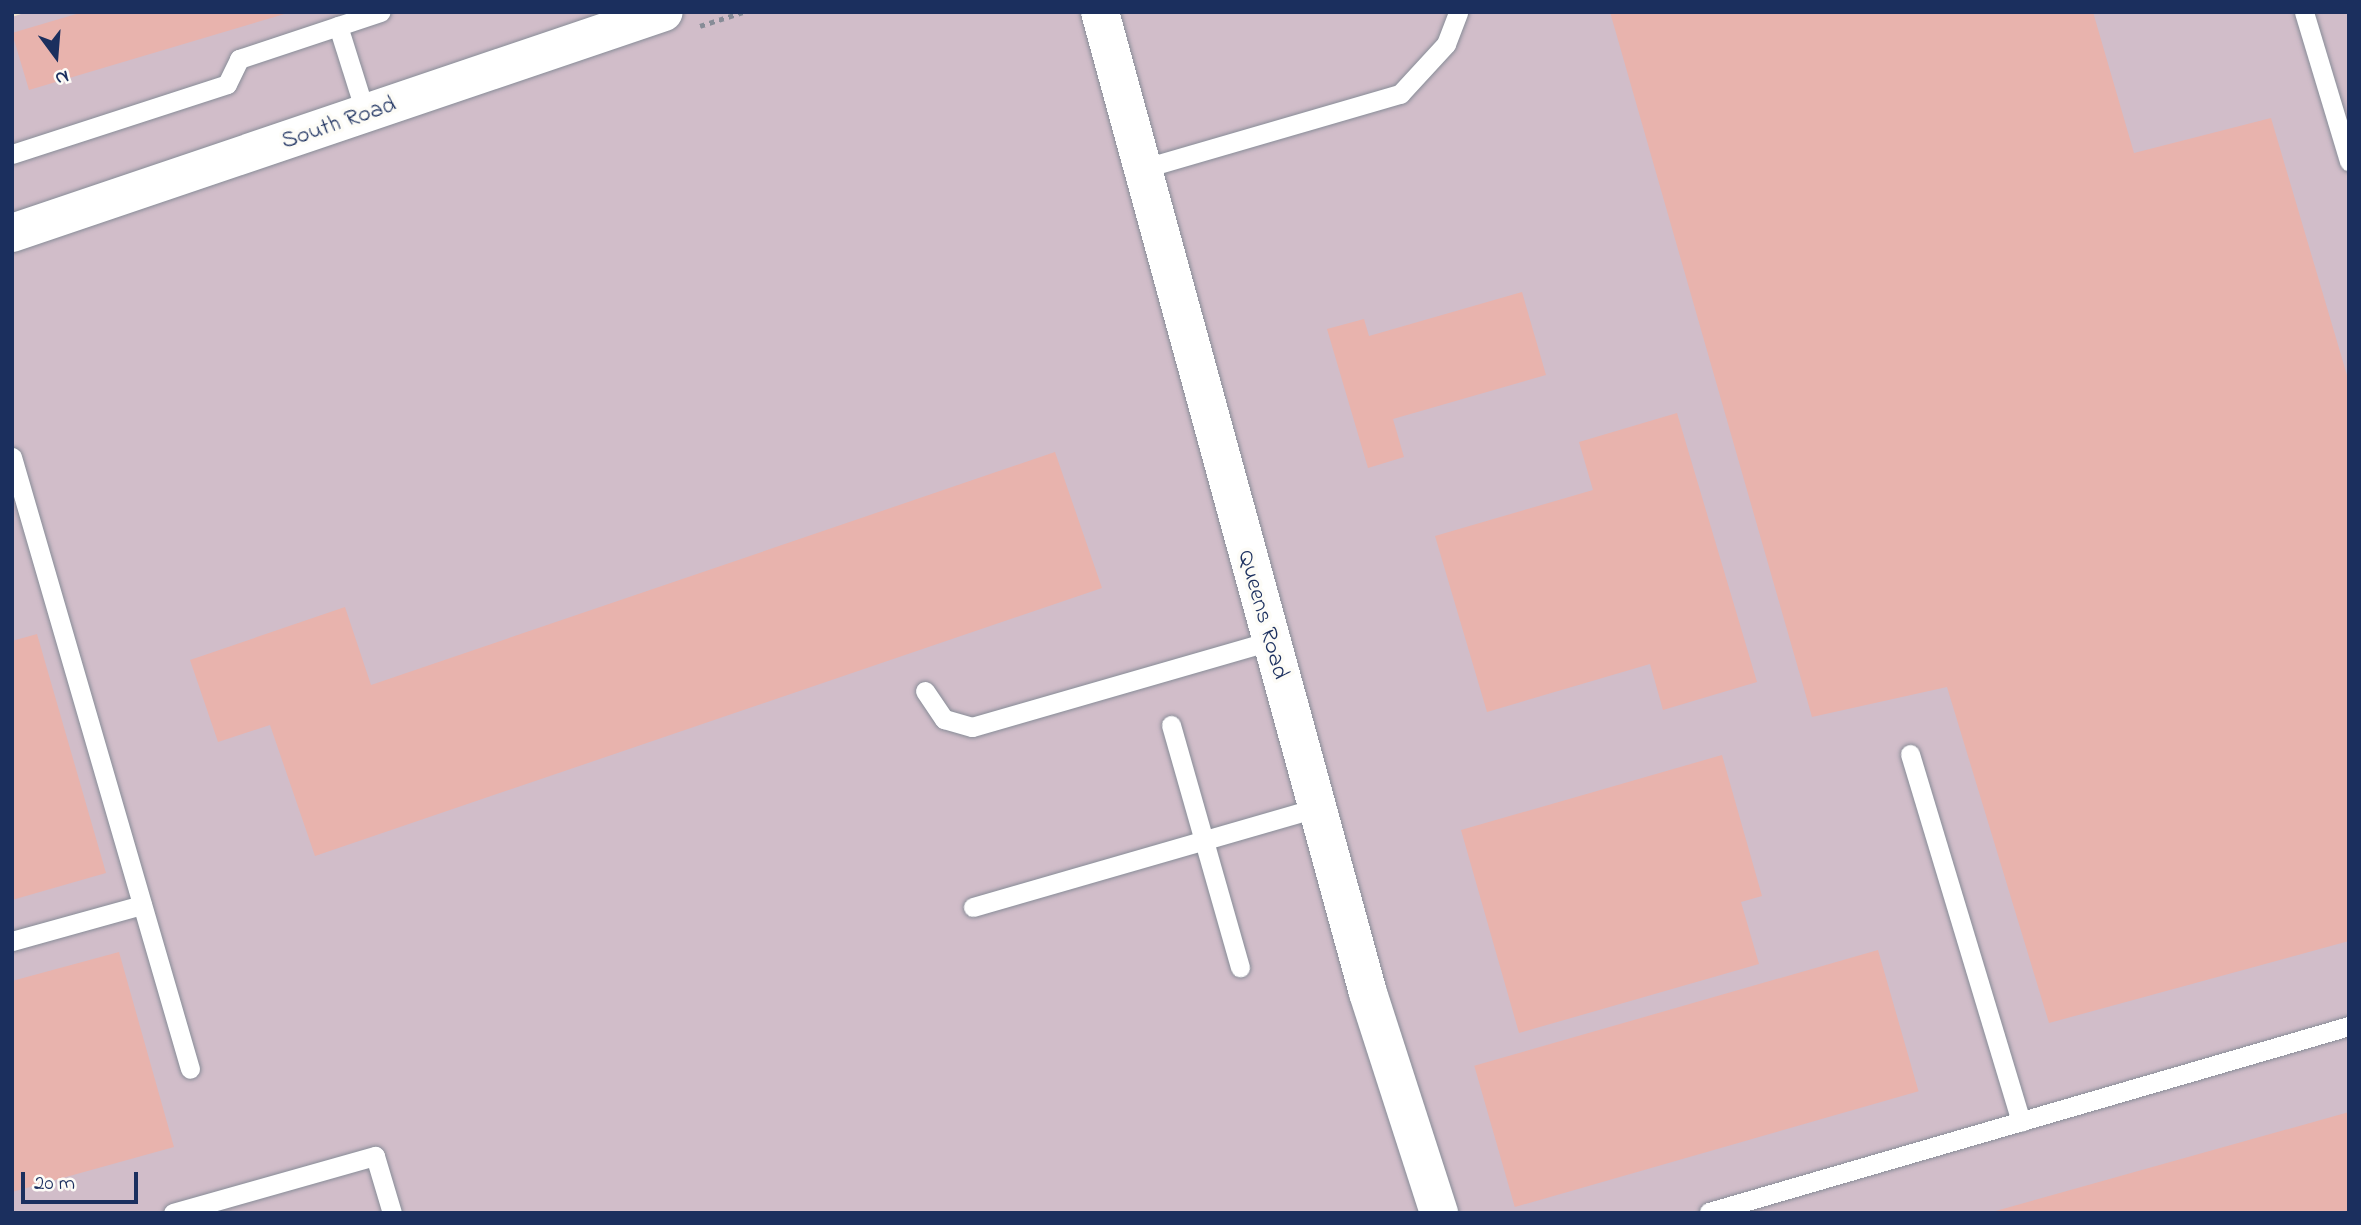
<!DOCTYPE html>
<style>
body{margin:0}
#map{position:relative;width:2361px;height:1225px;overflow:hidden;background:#f3e8d0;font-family:"Indie Flower",sans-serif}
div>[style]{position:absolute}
.industrial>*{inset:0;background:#d1bdc9}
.building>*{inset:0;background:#e8b3ad;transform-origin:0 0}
.path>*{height:4.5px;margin-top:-2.25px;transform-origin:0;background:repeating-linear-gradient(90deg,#878c97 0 5px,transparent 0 10px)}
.roads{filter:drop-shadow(0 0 2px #878c97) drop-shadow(0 0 2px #878c97)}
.service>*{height:19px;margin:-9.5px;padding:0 9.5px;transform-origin:9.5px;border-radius:9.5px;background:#fff}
.minor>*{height:38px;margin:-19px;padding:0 19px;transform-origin:19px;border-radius:19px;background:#fff}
span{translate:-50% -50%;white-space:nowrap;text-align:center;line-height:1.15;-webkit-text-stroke:7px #fdfcf7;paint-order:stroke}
.street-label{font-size:24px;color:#1b2f5e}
.frame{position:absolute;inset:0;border:14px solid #1b2f5e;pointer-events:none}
.north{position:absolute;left:21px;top:21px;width:70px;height:70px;-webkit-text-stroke:5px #fdfcf7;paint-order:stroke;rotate:164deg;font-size:19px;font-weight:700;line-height:28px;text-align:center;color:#1b2f5e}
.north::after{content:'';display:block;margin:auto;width:24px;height:32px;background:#1b2f5e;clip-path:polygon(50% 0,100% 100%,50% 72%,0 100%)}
.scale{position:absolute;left:21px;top:1172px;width:117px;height:32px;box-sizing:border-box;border:4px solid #1b2f5e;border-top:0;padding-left:9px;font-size:21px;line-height:24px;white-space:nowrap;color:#1b2f5e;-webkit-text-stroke:5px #fdfcf7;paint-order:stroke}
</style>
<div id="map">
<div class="industrial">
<div style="clip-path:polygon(27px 12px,2349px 12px,2349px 1213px,12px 1213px,12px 17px)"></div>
</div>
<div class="building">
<div style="clip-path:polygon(83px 12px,288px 12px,288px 13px,29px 90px,12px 33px)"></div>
<div style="clip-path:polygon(1610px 12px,2093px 12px,2134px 153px,2271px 118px,2349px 382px,2349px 941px,2049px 1023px,1947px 687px,1812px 717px)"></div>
<div style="clip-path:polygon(1522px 292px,1546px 375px,1393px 419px,1404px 457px,1368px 468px,1327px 329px,1364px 319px,1369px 336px)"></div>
<div style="clip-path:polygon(1677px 413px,1757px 682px,1663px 710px,1650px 664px,1487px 712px,1435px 536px,1593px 490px,1579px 442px)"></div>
<div style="clip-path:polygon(1055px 452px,1102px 588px,315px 856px,270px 725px,218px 742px,190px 660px,345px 607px,371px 685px)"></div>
<div style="clip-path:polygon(37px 634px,106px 873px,12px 900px,12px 641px)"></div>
<div style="clip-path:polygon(1722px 755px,1762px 896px,1741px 902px,1759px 964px,1519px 1033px,1461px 830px)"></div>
<div style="left:1878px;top:950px;width:147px;height:420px;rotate:74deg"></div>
<div style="clip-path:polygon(119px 952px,174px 1147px,12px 1192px,12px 981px)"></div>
<div style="clip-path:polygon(2349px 1112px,2349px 1213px,1992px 1213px,1992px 1212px)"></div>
</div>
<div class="path">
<div style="left:700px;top:26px;width:45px;rotate:-18deg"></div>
</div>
<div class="roads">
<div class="service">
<div style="left:2304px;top:12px;width:156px;rotate:73.2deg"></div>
<div style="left:338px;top:26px;width:93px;rotate:72.5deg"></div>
<div style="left:12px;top:154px;width:226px;rotate:-18deg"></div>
<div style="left:227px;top:84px;width:28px;rotate:-64deg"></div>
<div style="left:239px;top:59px;width:149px;rotate:-18.4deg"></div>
<div style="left:1138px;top:170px;width:273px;rotate:-16.2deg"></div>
<div style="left:1400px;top:94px;width:68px;rotate:-47.4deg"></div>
<div style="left:1446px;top:44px;width:34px;rotate:-69deg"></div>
<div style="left:12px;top:457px;width:637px;rotate:73.78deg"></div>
<div style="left:925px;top:691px;width:34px;rotate:56deg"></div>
<div style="left:944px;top:719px;width:29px;rotate:16deg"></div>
<div style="left:972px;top:727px;width:310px;rotate:-16.1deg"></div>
<div style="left:1171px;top:725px;width:252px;rotate:74.1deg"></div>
<div style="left:1910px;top:754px;width:384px;rotate:73.2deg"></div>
<div style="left:973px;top:907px;width:357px;rotate:-16.1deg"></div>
<div style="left:12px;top:941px;width:135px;rotate:-15.5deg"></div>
<div style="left:1709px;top:1212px;width:666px;rotate:-16.21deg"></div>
<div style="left:173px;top:1213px;width:210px;rotate:-15.8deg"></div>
<div style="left:375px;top:1156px;width:59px;rotate:73.4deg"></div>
</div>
<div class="minor">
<div style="left:1100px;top:12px;width:1017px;rotate:74.72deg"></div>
<div style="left:1368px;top:993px;width:231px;rotate:72.1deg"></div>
<div style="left:12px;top:233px;width:688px;rotate:-18.72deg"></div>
</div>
</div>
<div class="street-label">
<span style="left:339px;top:124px;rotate:-19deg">South Road</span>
<span style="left:1262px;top:615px;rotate:74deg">Queens Road</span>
</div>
<div class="frame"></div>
<div class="north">N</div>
<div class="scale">20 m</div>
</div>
